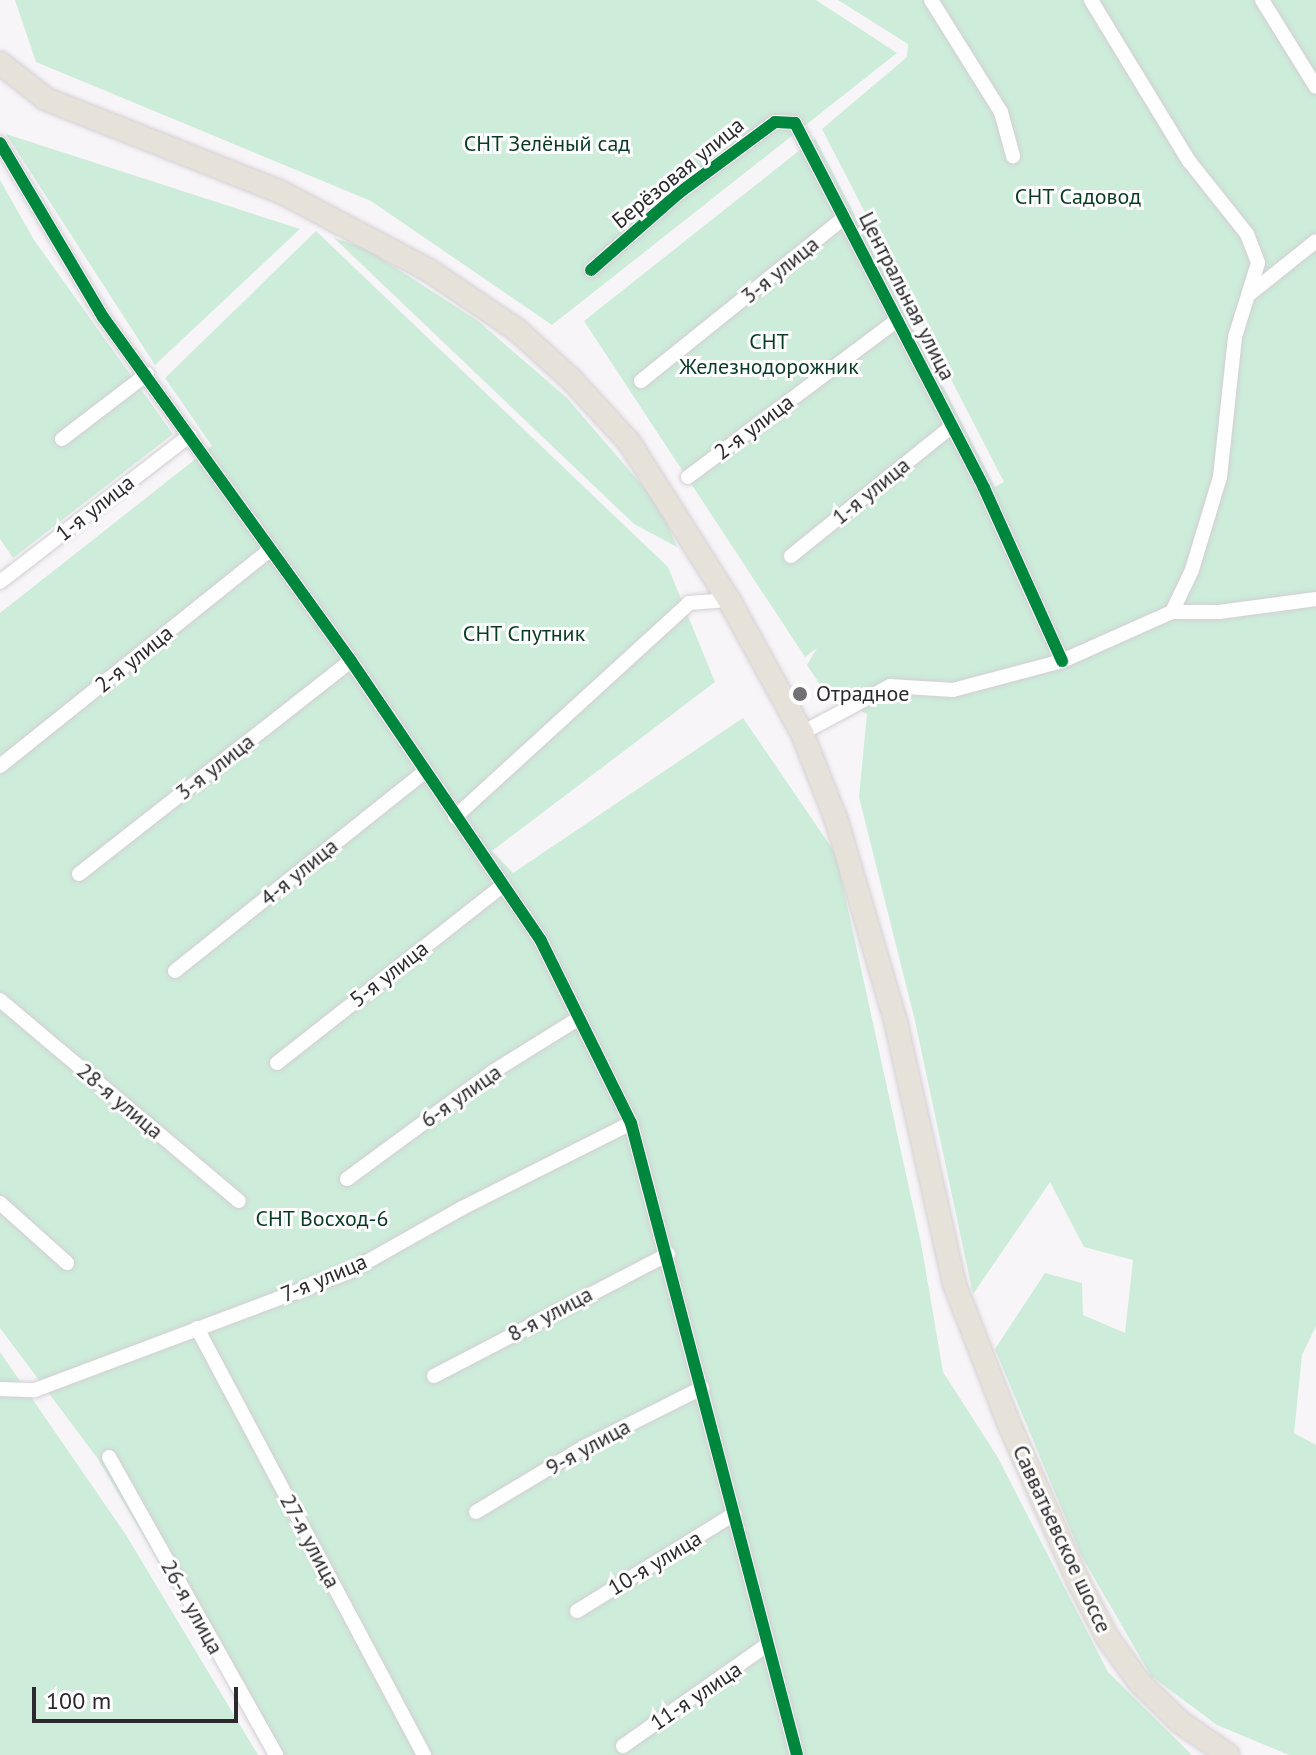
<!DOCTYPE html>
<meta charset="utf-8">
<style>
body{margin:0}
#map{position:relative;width:1316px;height:1755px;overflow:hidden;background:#f8f5f9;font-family:"PT Sans",sans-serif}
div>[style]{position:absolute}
.green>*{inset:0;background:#cdecda}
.roads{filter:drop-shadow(0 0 2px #d2cfd3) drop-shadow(0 0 2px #d2cfd3)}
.minor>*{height:14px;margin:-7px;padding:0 7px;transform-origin:7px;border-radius:7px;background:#fefefe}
.primary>*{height:22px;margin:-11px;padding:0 11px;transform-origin:11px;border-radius:11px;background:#e6e2da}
.cycleway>*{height:12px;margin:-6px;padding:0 6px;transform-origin:6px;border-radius:6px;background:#00873e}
.dots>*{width:22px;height:22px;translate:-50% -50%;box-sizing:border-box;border:4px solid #fff;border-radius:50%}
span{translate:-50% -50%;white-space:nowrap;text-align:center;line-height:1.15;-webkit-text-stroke:6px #fff;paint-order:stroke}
.park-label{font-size:22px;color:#083b23}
.street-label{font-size:22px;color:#2b292c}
.poi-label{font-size:22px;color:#2b292c}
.left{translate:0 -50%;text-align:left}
.scale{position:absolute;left:32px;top:1687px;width:206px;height:36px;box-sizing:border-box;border:4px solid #2b292c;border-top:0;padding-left:10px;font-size:24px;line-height:28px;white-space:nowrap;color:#2b292c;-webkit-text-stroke:6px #fff;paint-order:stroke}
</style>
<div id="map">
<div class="green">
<div style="clip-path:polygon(15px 0,816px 0,897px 53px,552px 325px,371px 201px,36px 62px)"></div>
<div style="clip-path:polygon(838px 0,1316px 0,1316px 1326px,1302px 1355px,1294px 1433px,1316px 1445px,1316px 1755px,1289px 1755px,1217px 1725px,1151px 1676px,1081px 1555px,995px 1349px,1045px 1273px,1082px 1283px,1083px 1315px,1125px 1333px,1133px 1260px,1084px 1247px,1050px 1182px,973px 1294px,915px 1021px,859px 797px,867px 714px,827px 695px,807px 665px,817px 648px,805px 657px,584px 321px,815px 138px,995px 487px,1004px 482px,822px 129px,907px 57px,908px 44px)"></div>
<div style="clip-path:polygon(6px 134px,272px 220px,300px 229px,155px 365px)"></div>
<div style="clip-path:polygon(0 180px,34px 240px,173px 434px,13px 558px,0 539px)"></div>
<div style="clip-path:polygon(316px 231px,668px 567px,715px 682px,492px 851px,513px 873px,743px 718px,836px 854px,921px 1243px,943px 1372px,997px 1456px,1108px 1672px,1192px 1755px,273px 1755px,98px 1459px,0 1328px,0 613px,212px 446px,165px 378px)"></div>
<div style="clip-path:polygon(334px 238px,365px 248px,478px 321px,567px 398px,659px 505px,677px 547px,634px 524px)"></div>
<div style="clip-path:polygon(0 1352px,126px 1535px,258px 1755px,0 1755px)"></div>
</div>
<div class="roads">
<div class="minor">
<div style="left:931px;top:0;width:132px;rotate:58deg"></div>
<div style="left:1001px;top:112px;width:46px;rotate:74.7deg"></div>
<div style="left:1091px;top:0;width:188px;rotate:58.7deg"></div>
<div style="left:1189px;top:161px;width:93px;rotate:51.5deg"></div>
<div style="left:1247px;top:234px;width:31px;rotate:69deg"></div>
<div style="left:1258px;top:263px;width:77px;rotate:107.3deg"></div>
<div style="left:1235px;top:337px;width:141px;rotate:96.1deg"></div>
<div style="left:1220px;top:477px;width:97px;rotate:106.8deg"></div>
<div style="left:1192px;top:570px;width:47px;rotate:115.5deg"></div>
<div style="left:1262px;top:0;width:102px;rotate:58.2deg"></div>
<div style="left:0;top:143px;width:202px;rotate:59.4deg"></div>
<div style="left:103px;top:317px;width:424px;rotate:54.2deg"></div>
<div style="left:351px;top:661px;width:338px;rotate:55.8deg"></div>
<div style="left:541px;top:941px;width:203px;rotate:63.7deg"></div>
<div style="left:631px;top:1123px;width:653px;rotate:75.28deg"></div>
<div style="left:591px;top:270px;width:117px;rotate:-41.2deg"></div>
<div style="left:679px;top:193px;width:119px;rotate:-36.5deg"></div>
<div style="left:775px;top:122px;width:20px;rotate:3deg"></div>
<div style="left:795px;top:123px;width:411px;rotate:62.6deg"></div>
<div style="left:984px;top:488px;width:190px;rotate:65.7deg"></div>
<div style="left:1251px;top:293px;width:83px;rotate:-38.7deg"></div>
<div style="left:641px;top:381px;width:260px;rotate:-38.8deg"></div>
<div style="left:62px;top:439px;width:107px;rotate:-37.4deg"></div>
<div style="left:688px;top:477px;width:261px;rotate:-36.9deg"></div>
<div style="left:791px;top:556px;width:207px;rotate:-38.9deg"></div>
<div style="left:0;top:582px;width:240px;rotate:-37.7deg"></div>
<div style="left:802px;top:733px;width:100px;rotate:-28.1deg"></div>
<div style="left:890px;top:686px;width:63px;rotate:3.6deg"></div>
<div style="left:953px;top:690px;width:113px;rotate:-14.9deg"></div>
<div style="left:1062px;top:661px;width:120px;rotate:-24deg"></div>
<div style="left:1172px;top:612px;width:47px"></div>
<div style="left:1219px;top:612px;width:98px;rotate:-7.6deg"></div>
<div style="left:0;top:766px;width:344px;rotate:-38.7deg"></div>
<div style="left:455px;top:817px;width:317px;rotate:-42.4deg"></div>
<div style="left:689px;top:603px;width:40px;rotate:-4.3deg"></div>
<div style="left:79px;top:874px;width:345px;rotate:-38.1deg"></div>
<div style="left:175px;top:971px;width:319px;rotate:-38.6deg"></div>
<div style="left:0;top:1000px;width:312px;rotate:40.1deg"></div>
<div style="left:277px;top:1063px;width:286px;rotate:-38.2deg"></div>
<div style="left:347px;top:1179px;width:182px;rotate:-36.3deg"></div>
<div style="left:494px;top:1071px;width:100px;rotate:-31.9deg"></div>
<div style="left:0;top:1203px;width:90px;rotate:41.8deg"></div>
<div style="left:197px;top:1328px;width:484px;rotate:62deg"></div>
<div style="left:434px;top:1376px;width:264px;rotate:-27.5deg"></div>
<div style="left:0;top:1389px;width:35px;rotate:2deg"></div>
<div style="left:35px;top:1390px;width:335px;rotate:-20.6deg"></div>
<div style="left:349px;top:1272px;width:130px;rotate:-29.5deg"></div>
<div style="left:462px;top:1208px;width:189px;rotate:-26.7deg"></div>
<div style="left:109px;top:1457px;width:342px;rotate:60.7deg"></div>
<div style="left:476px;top:1512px;width:126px;rotate:-31deg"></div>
<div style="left:584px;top:1447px;width:132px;rotate:-26.6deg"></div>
<div style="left:577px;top:1611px;width:185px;rotate:-31.7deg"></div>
<div style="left:623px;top:1746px;width:177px;rotate:-35.1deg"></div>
</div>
<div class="primary">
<div style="left:0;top:63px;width:58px;rotate:38deg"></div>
<div style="left:46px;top:99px;width:253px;rotate:21.6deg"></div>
<div style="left:281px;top:192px;width:169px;rotate:27.9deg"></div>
<div style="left:430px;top:271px;width:105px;rotate:34.1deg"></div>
<div style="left:517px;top:330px;width:73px;rotate:42.2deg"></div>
<div style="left:571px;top:379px;width:86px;rotate:47.4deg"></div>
<div style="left:629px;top:442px;width:187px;rotate:57.7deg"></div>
<div style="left:729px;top:600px;width:152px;rotate:61.2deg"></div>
<div style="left:802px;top:733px;width:96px;rotate:68.5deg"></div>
<div style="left:837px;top:822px;width:209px;rotate:73.6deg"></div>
<div style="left:896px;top:1023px;width:266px;rotate:77.4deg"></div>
<div style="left:954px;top:1283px;width:151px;rotate:68.7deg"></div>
<div style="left:1009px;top:1424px;width:176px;rotate:66.2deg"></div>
<div style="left:1080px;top:1585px;width:59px;rotate:62.6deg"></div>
<div style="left:1107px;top:1637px;width:57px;rotate:54.3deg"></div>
<div style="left:1140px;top:1683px;width:56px;rotate:44.3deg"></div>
<div style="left:1180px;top:1722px;width:58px;rotate:34.5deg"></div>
</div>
</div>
<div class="cycleway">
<div style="left:0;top:143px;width:202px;rotate:59.4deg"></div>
<div style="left:103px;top:317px;width:424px;rotate:54.2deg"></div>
<div style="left:351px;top:661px;width:338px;rotate:55.8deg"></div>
<div style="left:541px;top:941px;width:203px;rotate:63.7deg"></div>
<div style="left:631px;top:1123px;width:653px;rotate:75.28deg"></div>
<div style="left:591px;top:270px;width:117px;rotate:-41.2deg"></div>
<div style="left:679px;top:193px;width:119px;rotate:-36.5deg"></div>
<div style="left:775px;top:122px;width:20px;rotate:3deg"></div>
<div style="left:795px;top:123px;width:411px;rotate:62.6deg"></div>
<div style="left:984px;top:488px;width:190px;rotate:65.7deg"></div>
</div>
<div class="dots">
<div style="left:800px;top:694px;background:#737074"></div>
</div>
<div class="park-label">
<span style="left:547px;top:144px">СНТ Зелёный сад</span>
<span style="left:1078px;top:197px">СНТ Садовод</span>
<span style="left:769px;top:354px">СНТ<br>Железнодорожник</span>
<span style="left:524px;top:634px">СНТ Спутник</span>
<span style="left:322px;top:1219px">СНТ Восход-6</span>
</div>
<div class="street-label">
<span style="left:678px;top:173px;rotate:-39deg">Берёзовая улица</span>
<span style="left:780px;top:270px;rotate:-39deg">3-я улица</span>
<span style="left:907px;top:296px;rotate:63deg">Центральная улица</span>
<span style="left:754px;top:427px;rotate:-37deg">2-я улица</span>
<span style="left:871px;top:491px;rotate:-39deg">1-я улица</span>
<span style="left:95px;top:508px;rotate:-38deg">1-я улица</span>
<span style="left:134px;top:659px;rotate:-39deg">2-я улица</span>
<span style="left:215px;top:767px;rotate:-38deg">3-я улица</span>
<span style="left:299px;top:872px;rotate:-39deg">4-я улица</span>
<span style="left:389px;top:974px;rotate:-38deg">5-я улица</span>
<span style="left:461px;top:1096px;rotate:-35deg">6-я улица</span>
<span style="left:120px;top:1101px;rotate:40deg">28-я улица</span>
<span style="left:324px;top:1278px;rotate:-23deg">7-я улица</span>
<span style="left:550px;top:1314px;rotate:-28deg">8-я улица</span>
<span style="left:588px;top:1447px;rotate:-29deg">9-я улица</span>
<span style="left:1062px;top:1539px;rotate:65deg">Савватьевское шоссе</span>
<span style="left:310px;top:1541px;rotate:62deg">27-я улица</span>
<span style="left:655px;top:1563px;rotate:-31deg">10-я улица</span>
<span style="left:192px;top:1607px;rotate:61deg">26-я улица</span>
<span style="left:696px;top:1696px;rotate:-34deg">11-я улица</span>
</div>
<div class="poi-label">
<span class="left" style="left:816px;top:694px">Отрадное</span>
</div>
<div class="scale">100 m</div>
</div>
